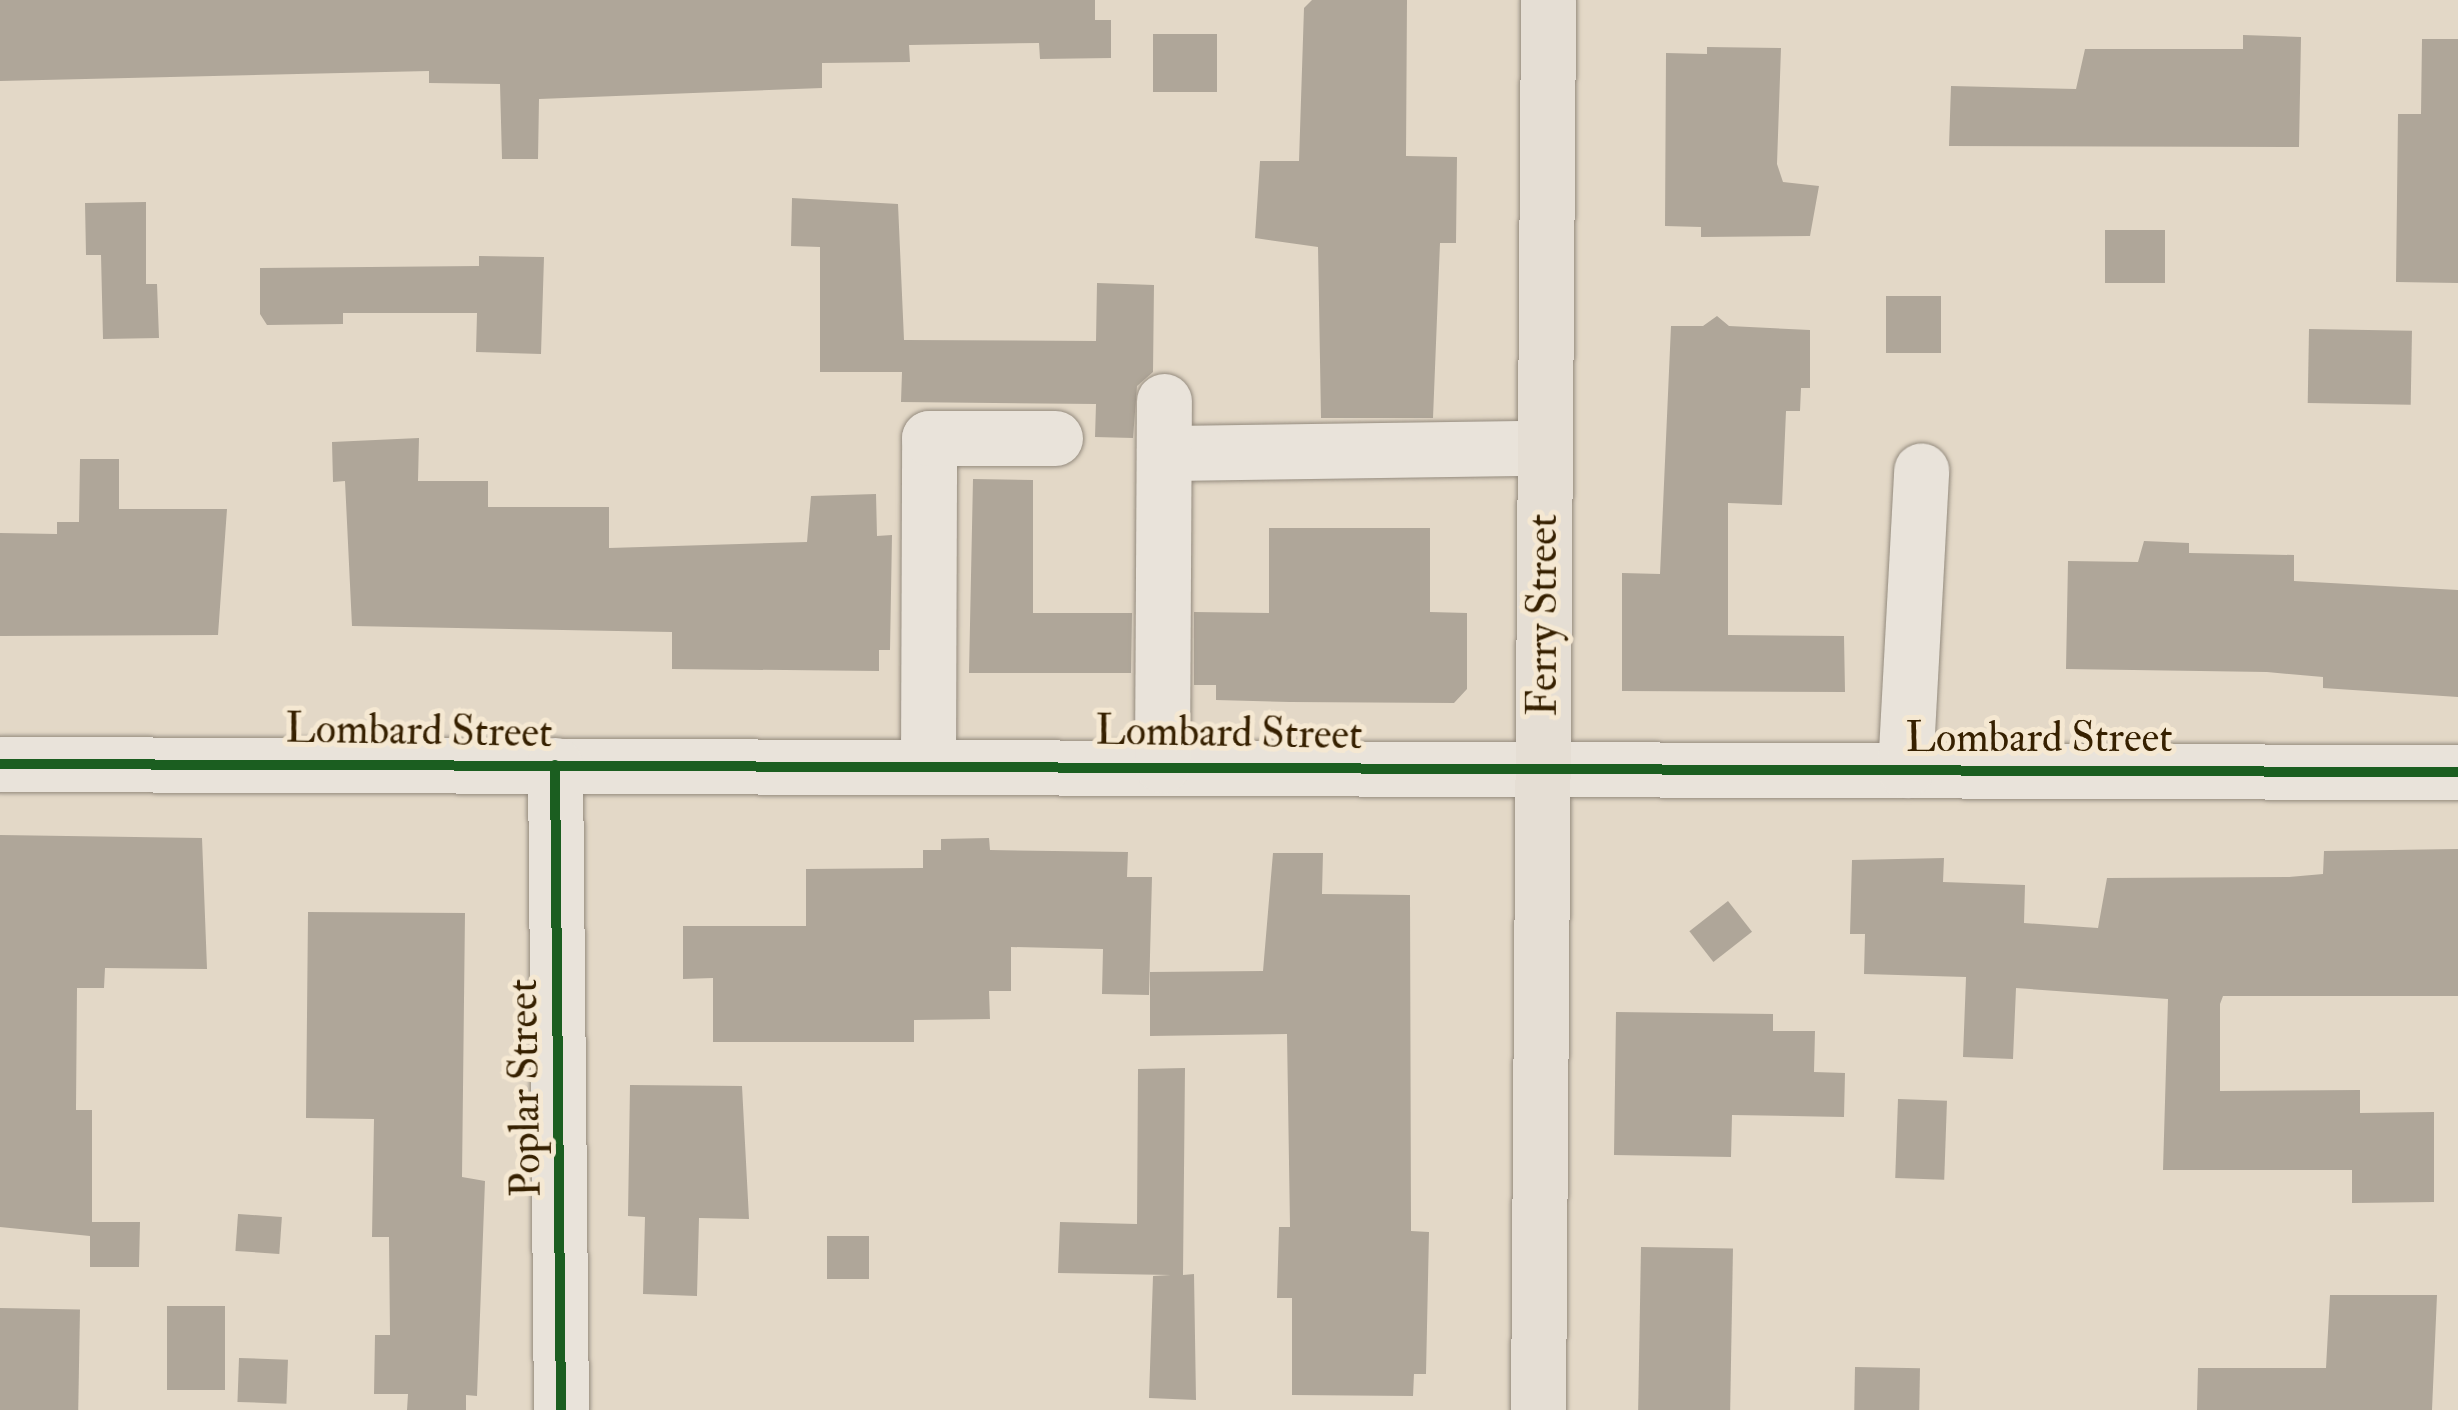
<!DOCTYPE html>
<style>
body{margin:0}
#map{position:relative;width:2458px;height:1410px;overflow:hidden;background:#e3d8c7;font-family:"IM FELL Double Pica",serif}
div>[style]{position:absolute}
.building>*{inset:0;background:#afa699;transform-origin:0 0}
.roads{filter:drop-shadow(0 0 2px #938a7d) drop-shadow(0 0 2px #938a7d)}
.minor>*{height:55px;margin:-27.5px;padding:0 27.5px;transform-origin:27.5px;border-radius:27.5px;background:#e9e3da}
.major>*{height:55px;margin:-27.5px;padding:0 27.5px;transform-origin:27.5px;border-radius:27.5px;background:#e5ded4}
.cycleway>*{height:10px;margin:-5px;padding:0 5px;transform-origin:5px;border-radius:5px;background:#1b5e20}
span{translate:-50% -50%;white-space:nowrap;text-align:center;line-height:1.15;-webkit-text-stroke:10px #f5e8d2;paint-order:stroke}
.street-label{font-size:42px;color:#362000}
</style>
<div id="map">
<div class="building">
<div style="clip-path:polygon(0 0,1095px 0,1095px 20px,1111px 20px,1111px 58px,1040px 59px,1039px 43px,909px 45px,910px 62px,822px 63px,822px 88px,539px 99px,538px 159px,502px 159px,500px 84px,429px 83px,429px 71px,0 81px)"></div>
<div style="clip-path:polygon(1312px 0,1407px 0,1406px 156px,1457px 157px,1456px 243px,1440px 243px,1433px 418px,1321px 418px,1318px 247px,1255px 238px,1260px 161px,1299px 161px,1304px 8px)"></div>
<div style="left:1153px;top:34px;width:64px;height:58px"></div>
<div style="clip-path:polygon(2243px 35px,2301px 37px,2299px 147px,1949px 146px,1951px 86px,2076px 89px,2085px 49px,2243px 49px)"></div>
<div style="clip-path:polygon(2422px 39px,2458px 39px,2458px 283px,2396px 282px,2398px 114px,2421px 114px)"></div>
<div style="clip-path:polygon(1707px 47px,1781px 48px,1777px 164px,1783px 182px,1819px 186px,1810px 236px,1701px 237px,1701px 227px,1665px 226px,1666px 53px,1707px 54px)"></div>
<div style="clip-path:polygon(792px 198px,898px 204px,904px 340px,1096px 341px,1097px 283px,1154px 285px,1153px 372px,1137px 386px,1133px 438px,1095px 437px,1096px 404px,901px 402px,902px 372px,820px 372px,820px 247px,791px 246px)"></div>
<div style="clip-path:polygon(146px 202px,146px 284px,157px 284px,159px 338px,103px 339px,101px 255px,86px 255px,85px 203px)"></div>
<div style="left:2105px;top:230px;width:60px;height:53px"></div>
<div style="clip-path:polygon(479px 256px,544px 257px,541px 354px,476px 352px,477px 313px,343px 313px,343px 324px,267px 325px,260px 314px,260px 268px,479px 266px)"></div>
<div style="left:1886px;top:296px;width:55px;height:57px"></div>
<div style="clip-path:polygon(1717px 316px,1729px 326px,1810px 330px,1810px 388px,1801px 388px,1800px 411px,1786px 411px,1782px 505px,1728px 503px,1728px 635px,1844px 636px,1845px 692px,1622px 691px,1622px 573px,1660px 574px,1671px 326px,1703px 326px)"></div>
<div style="left:2309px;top:329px;width:103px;height:74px;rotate:1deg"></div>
<div style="clip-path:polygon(419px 438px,418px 481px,488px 481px,488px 507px,609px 507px,609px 548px,807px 542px,811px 496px,876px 494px,877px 536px,892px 535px,890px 650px,879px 650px,879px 671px,672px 669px,672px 632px,352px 626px,345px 481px,333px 482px,332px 442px)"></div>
<div style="clip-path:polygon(80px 459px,119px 459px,119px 509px,227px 509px,218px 635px,0 636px,0 533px,57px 534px,57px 522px,79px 522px)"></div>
<div style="clip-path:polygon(973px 479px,1033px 480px,1033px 613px,1132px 613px,1131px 673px,969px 673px)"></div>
<div style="clip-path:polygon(1269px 528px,1430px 528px,1430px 612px,1467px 613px,1467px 689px,1454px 703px,1290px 702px,1216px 700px,1216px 685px,1194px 685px,1194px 612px,1269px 613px)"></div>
<div style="clip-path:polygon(2144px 541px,2189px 543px,2189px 553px,2294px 555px,2294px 581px,2458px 590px,2458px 697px,2323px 688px,2323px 677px,2267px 672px,2066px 669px,2068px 561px,2138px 562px)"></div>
<div style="clip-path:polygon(0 835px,202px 838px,207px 969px,105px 968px,104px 988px,77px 988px,76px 1110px,92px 1110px,92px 1222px,140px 1222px,139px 1267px,90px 1267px,90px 1236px,0 1227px)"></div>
<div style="clip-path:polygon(989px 838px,990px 850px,1128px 852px,1127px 877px,1152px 877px,1149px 995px,1102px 994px,1103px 949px,1011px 947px,1011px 991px,989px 991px,990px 1019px,914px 1020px,914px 1042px,713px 1042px,713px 978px,683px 979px,683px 926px,806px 926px,806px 869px,923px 868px,923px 850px,941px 850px,941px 839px)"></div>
<div style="clip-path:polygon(2458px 849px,2458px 996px,2223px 996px,2220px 1004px,2220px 1091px,2360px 1090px,2360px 1113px,2434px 1112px,2434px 1202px,2352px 1203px,2352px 1170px,2163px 1170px,2168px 999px,2016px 988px,2013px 1059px,1963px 1057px,1966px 977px,1864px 974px,1865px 934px,1850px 934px,1852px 860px,1944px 858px,1943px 882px,2025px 885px,2024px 923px,2098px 928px,2107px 878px,2289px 877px,2323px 874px,2324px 851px)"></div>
<div style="clip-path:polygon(1273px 853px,1323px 853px,1322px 894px,1410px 895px,1411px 1231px,1429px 1232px,1426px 1374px,1414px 1374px,1413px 1396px,1292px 1395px,1292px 1298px,1277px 1298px,1279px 1227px,1290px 1227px,1287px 1034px,1150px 1036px,1150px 972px,1263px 971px)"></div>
<div style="left:1728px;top:901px;width:39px;height:49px;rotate:52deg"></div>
<div style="clip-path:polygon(308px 912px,465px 913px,462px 1177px,485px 1181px,477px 1396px,466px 1395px,466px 1410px,407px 1410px,408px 1394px,374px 1394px,375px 1335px,390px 1335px,389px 1237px,372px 1237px,374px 1119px,306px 1118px)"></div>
<div style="clip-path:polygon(1616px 1012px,1773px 1014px,1773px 1031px,1815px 1031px,1814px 1072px,1845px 1073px,1844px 1117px,1732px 1115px,1731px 1157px,1614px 1155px)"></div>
<div style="clip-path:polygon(1185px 1068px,1183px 1275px,1194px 1274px,1196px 1400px,1149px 1398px,1153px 1276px,1171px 1275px,1058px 1273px,1060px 1222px,1137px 1224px,1138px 1069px)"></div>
<div style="clip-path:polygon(630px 1085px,742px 1086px,749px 1219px,699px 1218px,697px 1296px,643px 1294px,645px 1217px,628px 1216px)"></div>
<div style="left:1898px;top:1099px;width:49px;height:79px;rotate:2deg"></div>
<div style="left:238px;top:1214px;width:44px;height:37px;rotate:4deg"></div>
<div style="left:827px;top:1236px;width:42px;height:43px"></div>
<div style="left:1641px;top:1247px;width:92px;height:163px;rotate:1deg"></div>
<div style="clip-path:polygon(2330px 1295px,2437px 1295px,2432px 1410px,2197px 1410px,2198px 1368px,2326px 1368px)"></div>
<div style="left:167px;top:1306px;width:58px;height:84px"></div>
<div style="left:0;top:1308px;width:80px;height:102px;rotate:1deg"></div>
<div style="left:239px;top:1358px;width:49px;height:44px;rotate:2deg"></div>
<div style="left:1855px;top:1367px;width:65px;height:43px;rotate:1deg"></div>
</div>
<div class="roads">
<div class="minor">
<div style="left:1164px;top:453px;width:381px;rotate:-0.8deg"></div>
<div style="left:928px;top:763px;width:325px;rotate:-89.8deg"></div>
<div style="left:929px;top:438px;width:126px"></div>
<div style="left:0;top:764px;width:2458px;rotate:0.19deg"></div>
<div style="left:555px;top:765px;width:645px;rotate:89.47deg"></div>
<div style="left:1162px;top:765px;width:364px;rotate:-89.7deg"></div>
<div style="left:1905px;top:770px;width:300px;rotate:-86.9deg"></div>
</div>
<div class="major">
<div style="left:1538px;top:1410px;width:1410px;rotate:-89.59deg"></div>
</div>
</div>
<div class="cycleway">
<div style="left:0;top:764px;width:2458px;rotate:0.19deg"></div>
<div style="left:555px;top:765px;width:645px;rotate:89.47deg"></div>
</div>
<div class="street-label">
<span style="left:1543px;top:615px;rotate:-90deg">Ferry Street</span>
<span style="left:419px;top:731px;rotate:1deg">Lombard Street</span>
<span style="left:1229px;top:733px;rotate:1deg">Lombard Street</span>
<span style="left:2039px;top:738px">Lombard Street</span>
<span style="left:525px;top:1088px;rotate:-91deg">Poplar Street</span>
</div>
</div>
